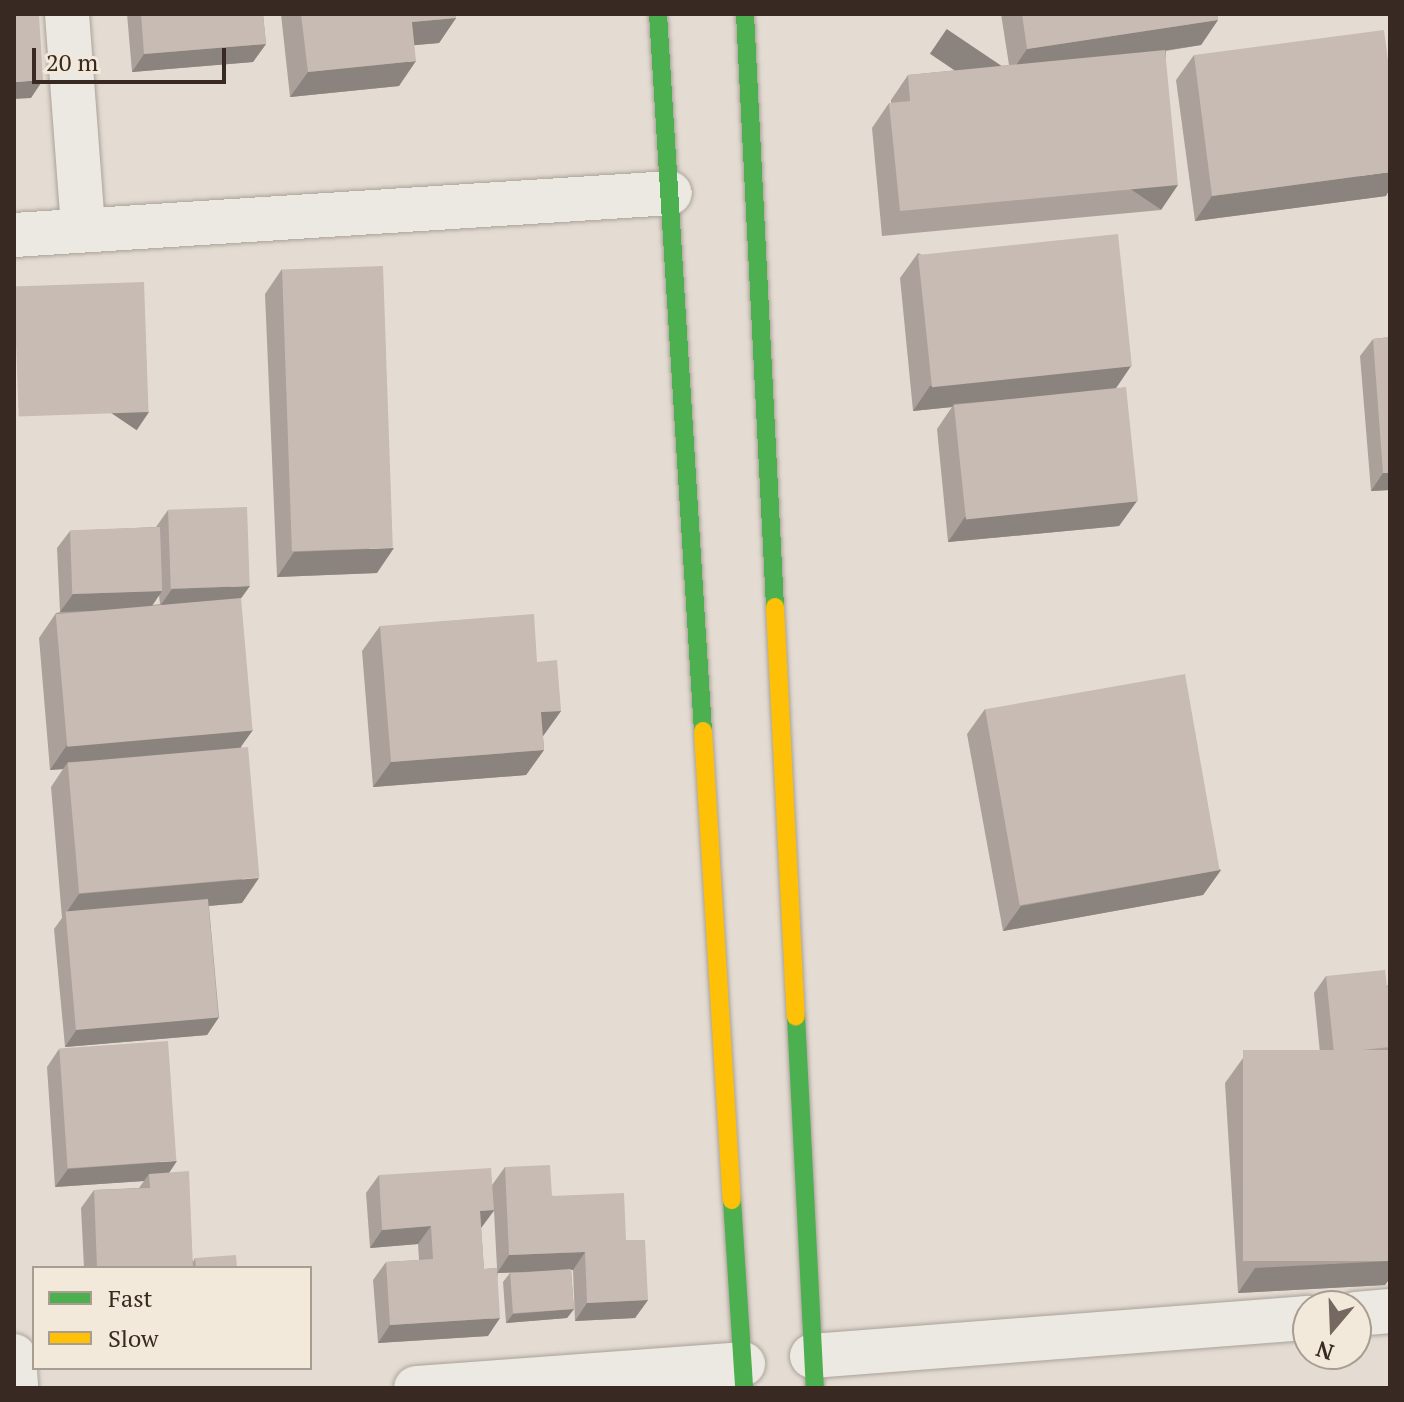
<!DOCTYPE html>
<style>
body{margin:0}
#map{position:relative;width:1404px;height:1402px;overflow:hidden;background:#e4dcd2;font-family:"PT Serif",serif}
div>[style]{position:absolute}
.roads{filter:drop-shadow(0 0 2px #aaa29a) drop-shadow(0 0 2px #aaa29a)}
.street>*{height:44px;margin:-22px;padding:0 22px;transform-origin:22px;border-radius:22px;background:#ece8e2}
.fast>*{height:18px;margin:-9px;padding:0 9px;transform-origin:9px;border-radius:9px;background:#4caf50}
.slow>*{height:18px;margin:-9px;padding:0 9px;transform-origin:9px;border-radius:9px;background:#ffc107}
.wall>*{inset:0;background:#aba19a}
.shaded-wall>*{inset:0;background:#8b837d;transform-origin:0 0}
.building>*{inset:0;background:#c7bbb3;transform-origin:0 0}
span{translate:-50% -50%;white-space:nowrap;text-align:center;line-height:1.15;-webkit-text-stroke:8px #f3e9da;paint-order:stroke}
.frame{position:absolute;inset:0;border:16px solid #382a22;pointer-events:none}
.legend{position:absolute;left:32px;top:1266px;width:280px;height:104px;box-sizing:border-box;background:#f3e9da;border:2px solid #a89d90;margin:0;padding:10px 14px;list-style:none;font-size:24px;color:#382a22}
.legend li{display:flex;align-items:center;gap:16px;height:40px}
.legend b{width:40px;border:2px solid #a89d90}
.north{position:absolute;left:1292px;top:1290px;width:80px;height:80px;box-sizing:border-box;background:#f3e9da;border:2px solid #a89d90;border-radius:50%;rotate:199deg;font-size:22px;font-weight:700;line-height:32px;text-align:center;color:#382a22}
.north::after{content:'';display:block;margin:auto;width:28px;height:36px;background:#746860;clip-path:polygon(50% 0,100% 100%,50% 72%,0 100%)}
.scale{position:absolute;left:32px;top:48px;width:194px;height:36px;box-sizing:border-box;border:4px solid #382a22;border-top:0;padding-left:10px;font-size:24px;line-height:28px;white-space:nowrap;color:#382a22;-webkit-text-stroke:6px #f3e9da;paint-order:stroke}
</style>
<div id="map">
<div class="roads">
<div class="street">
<div style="left:67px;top:14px;width:215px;rotate:85.7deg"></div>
<div style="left:14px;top:235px;width:657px;rotate:-3.66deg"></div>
<div style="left:1356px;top:1314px;width:34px;rotate:-5deg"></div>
<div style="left:14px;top:1356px;width:32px;rotate:86deg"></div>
<div style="left:812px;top:1356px;width:497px;rotate:-4.4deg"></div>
<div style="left:416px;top:1388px;width:328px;rotate:-4.2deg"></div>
</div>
<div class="fast">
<div style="left:658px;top:14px;width:718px;rotate:86.41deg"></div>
<div style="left:745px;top:14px;width:594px;rotate:87.1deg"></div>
<div style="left:796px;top:1016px;width:372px;rotate:87.1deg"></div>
<div style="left:732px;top:1200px;width:188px;rotate:86.3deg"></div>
</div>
<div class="slow">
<div style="left:775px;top:607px;width:410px;rotate:87.1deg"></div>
<div style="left:703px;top:731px;width:470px;rotate:86.5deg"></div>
</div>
</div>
<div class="wall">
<div style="clip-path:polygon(127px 14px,263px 14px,266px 44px,253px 62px,132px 72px)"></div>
<div style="clip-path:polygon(281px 14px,456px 14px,456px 18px,439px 43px,414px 45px,399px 86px,290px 97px)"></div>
<div style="clip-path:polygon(1001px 14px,1217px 14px,1218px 20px,1201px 45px,1166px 51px,1161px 210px,882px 236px,872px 128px,889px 103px,891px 103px,891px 100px,908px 75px,1009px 65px)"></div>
<div style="clip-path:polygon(1194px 55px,1386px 196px,1195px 221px,1176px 80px)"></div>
<div style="clip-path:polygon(918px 253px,1131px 366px,1116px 388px,1137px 501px,1119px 526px,948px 542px,937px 429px,952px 407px,913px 411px,900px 278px)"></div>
<div style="clip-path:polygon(282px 269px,377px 573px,277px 577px,265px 294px)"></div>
<div style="clip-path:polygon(1390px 337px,1390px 490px,1371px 491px,1360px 356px,1373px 339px)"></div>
<div style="clip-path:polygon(evenodd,168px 510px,241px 599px,242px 903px,209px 906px,219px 1017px,207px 1035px,65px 1047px,54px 929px,62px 918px,51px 787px,63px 769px,50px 770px,39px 638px,56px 613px,60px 612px,57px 548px,70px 531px,156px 527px,168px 510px,159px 595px,160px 604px,152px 605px,159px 595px)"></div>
<div style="clip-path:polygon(380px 626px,537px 662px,561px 711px,543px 736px,544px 750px,526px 775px,373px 787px,362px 651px)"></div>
<div style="clip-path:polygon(985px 709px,1221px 870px,1203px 895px,1003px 931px,967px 734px)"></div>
<div style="clip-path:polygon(1326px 976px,1390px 986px,1390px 1278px,1385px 1285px,1238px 1293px,1225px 1083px,1243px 1058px,1320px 1053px,1314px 993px)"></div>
<div style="clip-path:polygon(59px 1049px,169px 1172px,193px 1262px,195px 1258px,237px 1268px,84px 1268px,81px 1208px,94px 1190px,139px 1188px,144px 1181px,55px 1187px,47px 1067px)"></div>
<div style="clip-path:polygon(evenodd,505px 1167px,626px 1240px,648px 1300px,635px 1318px,575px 1321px,573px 1270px,571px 1270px,574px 1309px,567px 1318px,506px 1323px,503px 1282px,510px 1273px,524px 1272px,498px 1273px,488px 1336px,378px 1343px,373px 1280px,386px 1262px,419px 1260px,418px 1244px,370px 1248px,366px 1193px,379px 1175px,492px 1185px,505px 1167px,494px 1211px,497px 1268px,484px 1269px,481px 1228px,494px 1211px)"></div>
</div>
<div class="shaded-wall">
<div style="clip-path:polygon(456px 18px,439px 43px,394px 47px,412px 22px)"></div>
<div style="clip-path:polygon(1218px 20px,1201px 45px,1010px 74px,1027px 49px)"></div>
<div style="clip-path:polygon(266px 44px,253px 62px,132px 72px,144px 54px)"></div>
<div style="clip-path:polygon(416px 61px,399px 86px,290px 97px,308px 72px)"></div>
<div style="clip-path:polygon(43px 80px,31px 98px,14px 99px,14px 82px)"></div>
<div style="clip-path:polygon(1390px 172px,1390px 189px,1386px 196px,1195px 221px,1212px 196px)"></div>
<div style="left:1178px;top:185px;width:30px;height:279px;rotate:124deg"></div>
<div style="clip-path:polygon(1131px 366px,1114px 391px,954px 404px,952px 407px,913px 411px,930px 386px)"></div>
<div style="left:149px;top:412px;width:22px;height:135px;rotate:124deg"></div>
<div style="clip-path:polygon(1383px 473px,1390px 473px,1390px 490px,1371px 491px)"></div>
<div style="clip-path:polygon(1137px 501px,1119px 526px,948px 542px,965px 517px)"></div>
<div style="clip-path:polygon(394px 548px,377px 573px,277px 577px,294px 552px)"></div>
<div style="clip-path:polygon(250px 586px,237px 604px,160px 606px,172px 589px)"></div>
<div style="clip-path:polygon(162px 591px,150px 609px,60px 612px,73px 594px)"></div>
<div style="clip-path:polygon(561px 711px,543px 736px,523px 737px,541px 712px)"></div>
<div style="clip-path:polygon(253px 730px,235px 755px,68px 762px,63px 769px,50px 770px,67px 745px)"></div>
<div style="clip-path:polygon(544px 750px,526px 775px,373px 787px,391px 762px)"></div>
<div style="clip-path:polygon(1221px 870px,1203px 895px,1003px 931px,1021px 906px)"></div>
<div style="clip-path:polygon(259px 878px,242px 903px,67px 918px,66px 913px,79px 894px)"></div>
<div style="clip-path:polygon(219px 1017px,207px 1035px,65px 1047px,77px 1029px)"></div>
<div style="clip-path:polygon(177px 1161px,165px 1179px,149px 1174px,144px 1181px,55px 1187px,68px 1169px)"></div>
<div style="clip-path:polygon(494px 1210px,481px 1228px,480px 1211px)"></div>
<div style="clip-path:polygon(431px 1226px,418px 1244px,370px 1248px,382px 1230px)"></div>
<div style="clip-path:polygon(585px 1252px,573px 1270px,497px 1273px,509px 1255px)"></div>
<div style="clip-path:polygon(1390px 1261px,1390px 1278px,1385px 1285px,1238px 1293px,1255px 1268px)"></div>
<div style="clip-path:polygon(648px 1300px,635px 1318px,575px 1321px,587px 1303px)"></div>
<div style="clip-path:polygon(574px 1309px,567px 1318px,506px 1323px,513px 1314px)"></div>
<div style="clip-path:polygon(500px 1318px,488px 1336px,378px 1343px,390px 1325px)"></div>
</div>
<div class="building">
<div style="clip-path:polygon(141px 14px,263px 14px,266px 44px,144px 54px)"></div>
<div style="clip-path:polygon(301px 14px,456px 14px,456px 18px,412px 22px,416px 61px,308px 72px)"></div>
<div style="clip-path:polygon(1022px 14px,1217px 14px,1218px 20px,1027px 49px)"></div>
<div style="clip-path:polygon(39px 15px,43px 80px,14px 82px,14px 16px)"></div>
<div style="clip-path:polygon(1384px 30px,1390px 76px,1390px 172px,1212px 196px,1194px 55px)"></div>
<div style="clip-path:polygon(1165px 50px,1178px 185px,900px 211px,889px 103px,910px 101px,908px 75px)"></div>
<div style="left:1118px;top:234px;width:133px;height:201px;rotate:84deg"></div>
<div style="left:383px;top:266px;width:282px;height:101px;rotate:88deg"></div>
<div style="left:144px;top:282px;width:130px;height:130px;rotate:88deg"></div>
<div style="clip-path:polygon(1390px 337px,1390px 473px,1383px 473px,1373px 339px)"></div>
<div style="left:1126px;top:387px;width:115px;height:173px;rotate:84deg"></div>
<div style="left:247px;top:507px;width:79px;height:79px;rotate:88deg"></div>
<div style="left:160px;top:527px;width:64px;height:90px;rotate:88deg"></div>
<div style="left:241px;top:598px;width:133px;height:186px;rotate:85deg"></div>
<div style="clip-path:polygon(534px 614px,537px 662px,557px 660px,561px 711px,541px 712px,544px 750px,391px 762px,380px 626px)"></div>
<div style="left:1185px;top:674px;width:199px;height:203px;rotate:80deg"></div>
<div style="left:248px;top:747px;width:131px;height:181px;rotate:85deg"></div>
<div style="left:208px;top:899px;width:119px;height:143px;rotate:85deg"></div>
<div style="clip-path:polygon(1385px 970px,1387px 987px,1390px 986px,1390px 1047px,1334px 1053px,1326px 976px)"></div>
<div style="left:168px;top:1041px;width:120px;height:109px;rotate:86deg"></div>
<div style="left:1390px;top:1050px;width:211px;height:147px;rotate:90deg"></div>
<div style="clip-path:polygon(550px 1165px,552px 1196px,624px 1193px,626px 1240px,645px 1240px,648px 1300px,587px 1303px,585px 1252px,509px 1255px,505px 1167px)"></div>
<div style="clip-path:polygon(491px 1168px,494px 1210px,480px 1211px,484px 1269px,497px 1268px,500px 1318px,390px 1325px,386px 1262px,433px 1259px,431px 1226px,382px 1230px,379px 1175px)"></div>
<div style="clip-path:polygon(189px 1171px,193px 1268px,97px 1268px,94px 1190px,150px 1188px,149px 1174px)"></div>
<div style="clip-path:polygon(236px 1255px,237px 1268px,196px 1268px,195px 1258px)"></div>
<div style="left:571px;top:1269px;width:40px;height:61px;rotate:86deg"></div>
</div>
<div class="frame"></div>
<ul class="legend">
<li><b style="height:10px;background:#4caf50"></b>Fast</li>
<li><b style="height:10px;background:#ffc107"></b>Slow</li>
</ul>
<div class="north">N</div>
<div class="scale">20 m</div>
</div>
